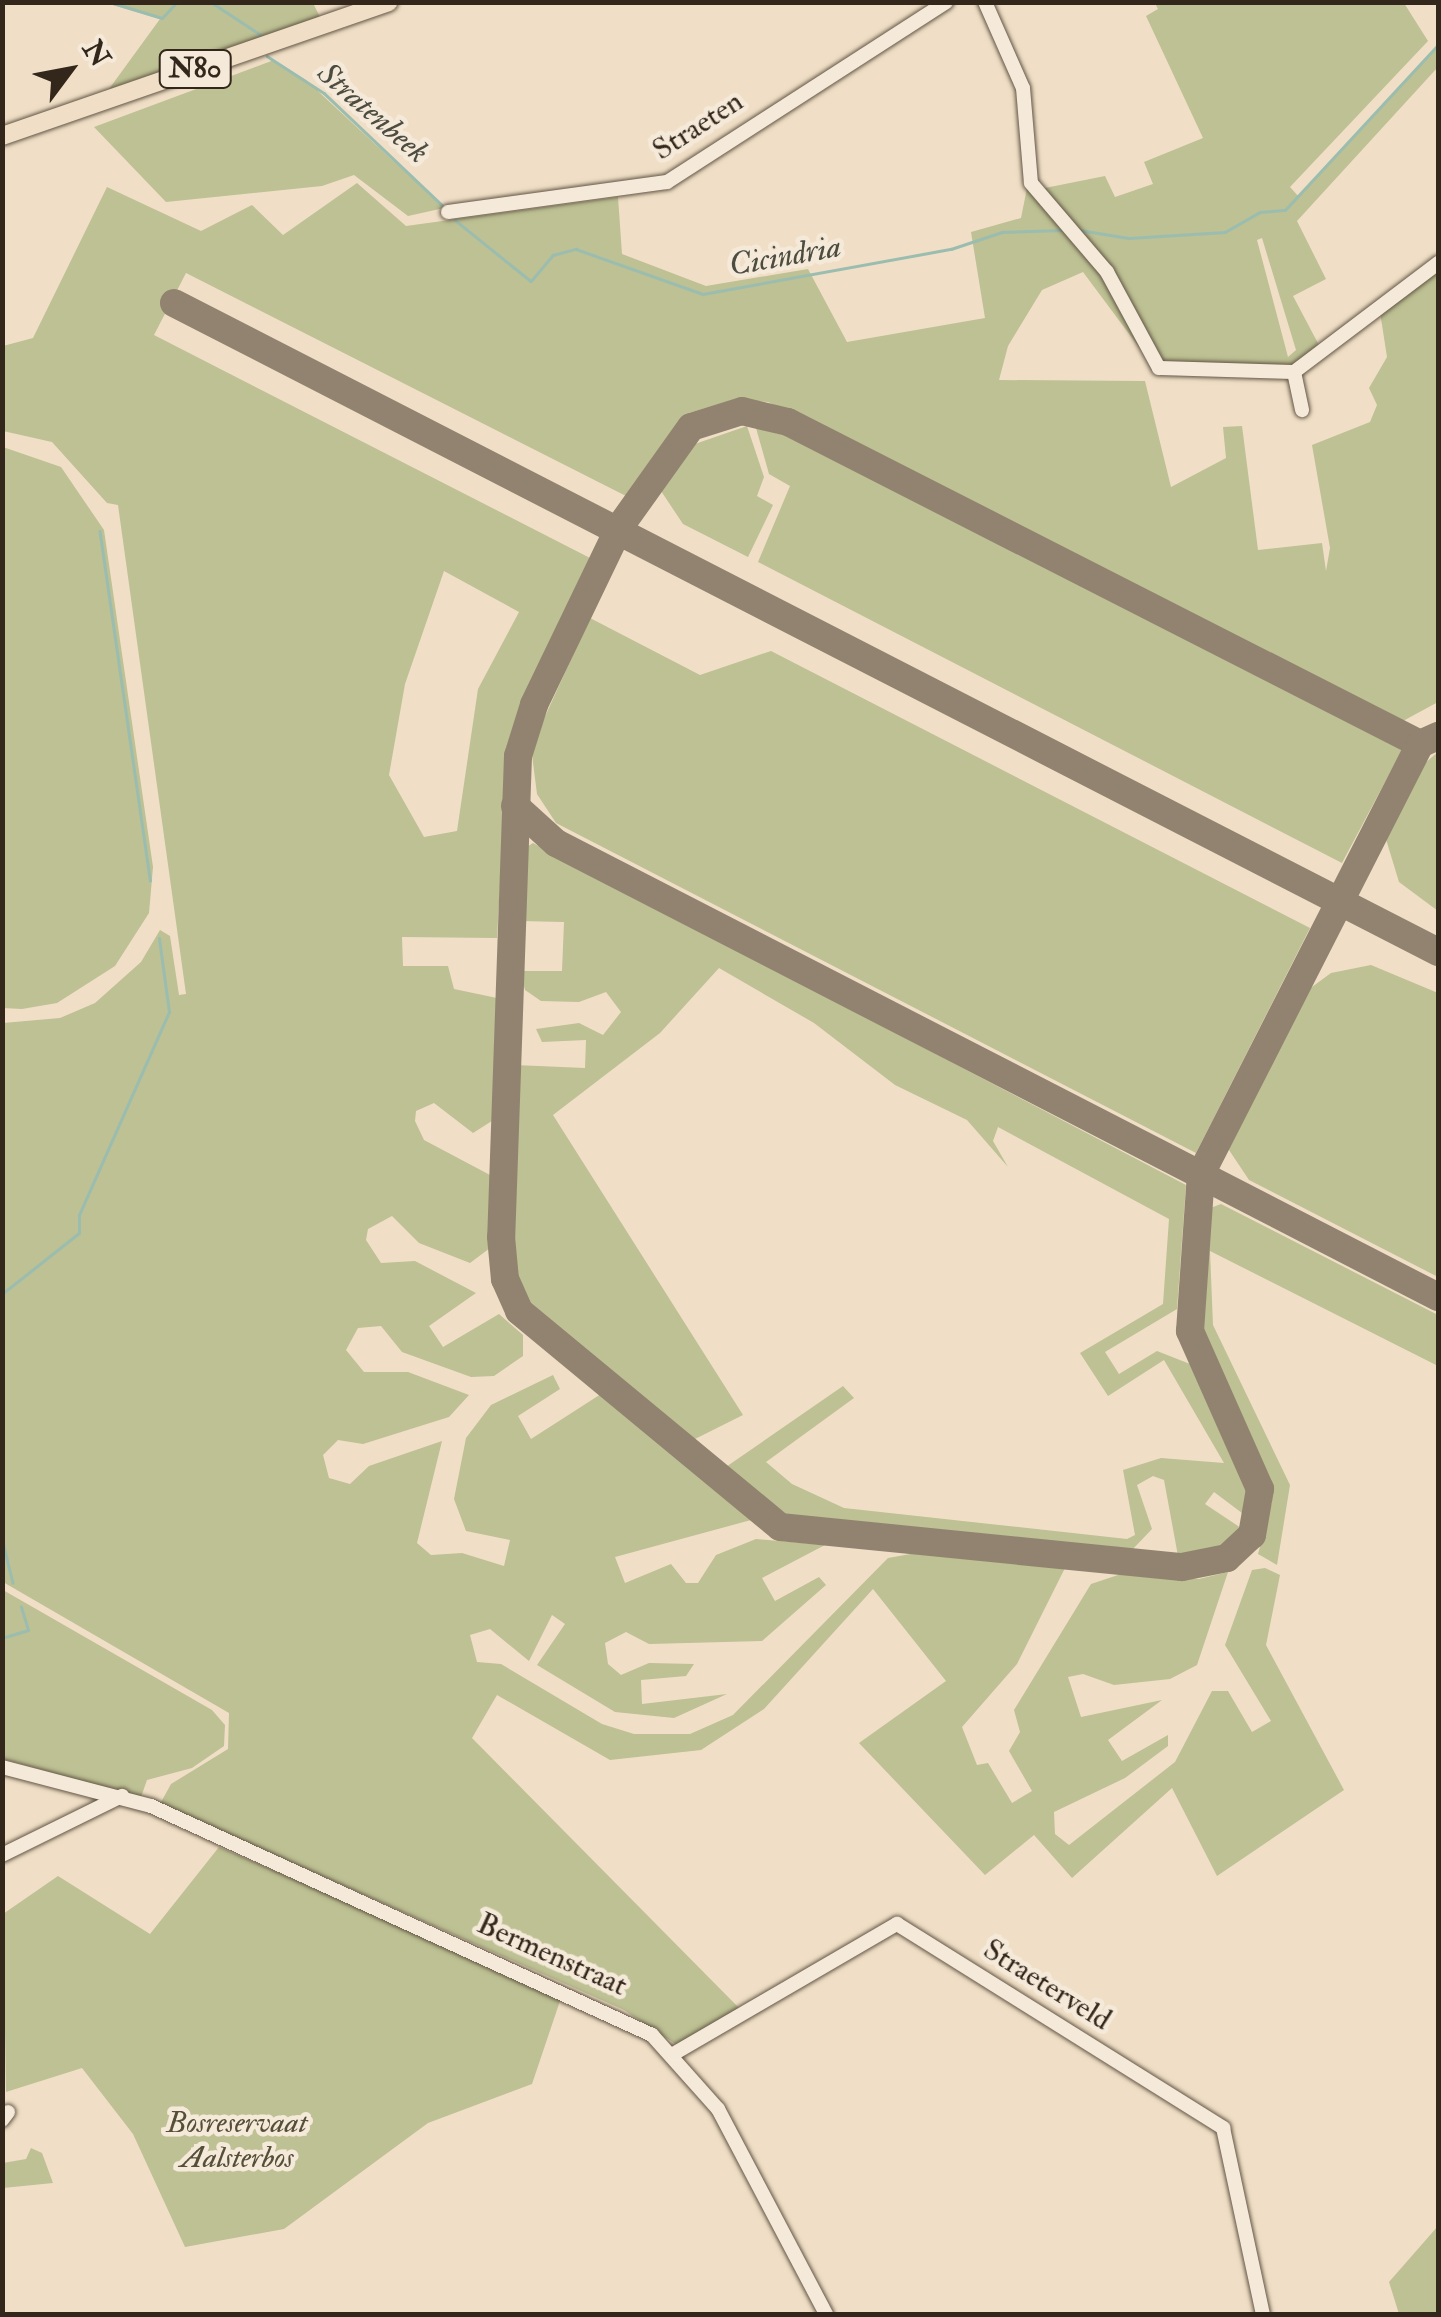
<!DOCTYPE html>
<style>
body{margin:0}
#map{position:relative;width:1441px;height:2317px;overflow:hidden;background:#f0dfc6;font-family:"IM FELL Double Pica",serif}
div>[style]{position:absolute}
.green>*{inset:0;background:#bdc193}
.stream>*{height:2.5px;margin:-1.25px;padding:0 1.25px;transform-origin:1.25px;border-radius:1.25px;background:#9bbdb0}
.taxiway>*{height:28px;margin:-14px;padding:0 14px;transform-origin:14px;border-radius:14px;background:#918370}
.roads{filter:drop-shadow(0 0 2px #625545) drop-shadow(0 0 2px #625545)}
.minor>*{height:14px;margin:-7px;padding:0 7px;transform-origin:7px;border-radius:7px;background:#f5eada}
.major>*{height:18px;margin:-9px;padding:0 9px;transform-origin:9px;border-radius:9px;background:#f0dfc6}
span{translate:-50% -50%;white-space:nowrap;text-align:center;line-height:1.15;-webkit-text-stroke:9px #f5eada;paint-order:stroke}
.shield-label span{padding:2px 8px;background:#f5eada;border:2px solid;border-radius:8px;-webkit-text-stroke-width:0}
.shield-label{font-size:28px;color:#32271a;font-weight:700}
.street-label{font-size:30px;color:#32271a}
.park-label{font-size:30px;color:#554e38;font-style:italic}
.water-label{font-size:32px;color:#4c4c40;font-style:italic}
.frame{position:absolute;inset:0;border:5px solid #32271a;pointer-events:none}
.north{position:absolute;left:20px;top:20px;width:100px;height:100px;-webkit-text-stroke:8px #f5eada;paint-order:stroke;rotate:58deg;font-size:28px;font-weight:700;line-height:40px;text-align:center;color:#32271a}
.north::after{content:'';display:block;margin:auto;width:35px;height:45px;background:#32271a;clip-path:polygon(50% 0,100% 100%,50% 72%,0 100%)}
</style>
<div id="map">
<div class="green">
<div style="clip-path:polygon(106px 3px,313px 3px,320px 17px,109px 89px,160px 19px)"></div>
<div style="clip-path:polygon(evenodd,1155px 3px,1404px 3px,1428px 41px,1290px 187px,1299px 197px,1438px 46px,1438px 67px,1297px 221px,1326px 279px,1293px 296px,1320px 347px,1295px 365px,1161px 364px,1115px 279px,1040px 189px,1105px 176px,1115px 197px,1153px 184px,1144px 162px,1203px 138px,1146px 16px,1158px 9px,1155px 3px,1262px 238px,1296px 350px,1288px 357px,1257px 240px,1262px 238px)"></div>
<div style="clip-path:polygon(274px 60px,306px 80px,444px 208px,408px 216px,354px 175px,322px 186px,166px 202px,94px 127px)"></div>
<div style="clip-path:polygon(evenodd,357px 183px,406px 226px,618px 197px,622px 254px,706px 286px,808px 269px,847px 342px,985px 318px,971px 232px,1021px 218px,1027px 188px,1101px 269px,1156px 370px,1083px 272px,1042px 290px,1008px 346px,999px 380px,1145px 381px,1171px 487px,1226px 458px,1223px 427px,1242px 426px,1258px 550px,1322px 543px,1326px 571px,1330px 548px,1312px 445px,1370px 422px,1377px 405px,1369px 388px,1387px 357px,1380px 312px,1438px 269px,1438px 702px,1403px 721px,768px 402px,736px 399px,685px 414px,628px 497px,186px 273px,154px 335px,592px 559px,508px 746px,497px 938px,402px 937px,403px 966px,448px 966px,454px 989px,497px 998px,495px 1119px,473px 1133px,434px 1103px,416px 1111px,415px 1121px,424px 1140px,490px 1175px,490px 1248px,470px 1263px,419px 1243px,392px 1216px,368px 1229px,366px 1240px,381px 1263px,415px 1261px,476px 1293px,429px 1326px,443px 1347px,499px 1314px,523px 1335px,523px 1356px,494px 1376px,471px 1377px,402px 1352px,381px 1326px,358px 1328px,346px 1350px,364px 1372px,408px 1372px,469px 1395px,449px 1417px,363px 1444px,338px 1440px,323px 1455px,329px 1478px,350px 1484px,369px 1466px,442px 1441px,417px 1543px,431px 1555px,462px 1553px,504px 1566px,510px 1540px,466px 1531px,454px 1499px,466px 1438px,491px 1405px,553px 1375px,560px 1389px,518px 1416px,531px 1439px,601px 1394px,751px 1520px,615px 1557px,625px 1583px,671px 1564px,686px 1583px,698px 1583px,716px 1555px,756px 1539px,825px 1545px,762px 1578px,775px 1601px,819px 1577px,826px 1585px,762px 1641px,649px 1644px,626px 1632px,605px 1643px,608px 1664px,621px 1675px,649px 1663px,694px 1664px,686px 1676px,641px 1680px,642px 1704px,727px 1694px,674px 1718px,615px 1712px,537px 1665px,565px 1624px,552px 1615px,529px 1661px,490px 1629px,470px 1635px,477px 1662px,501px 1664px,602px 1724px,634px 1734px,690px 1734px,733px 1715px,888px 1558px,916px 1553px,1065px 1568px,1017px 1664px,962px 1727px,977px 1765px,988px 1763px,1012px 1803px,1032px 1791px,1009px 1751px,1020px 1732px,1014px 1710px,1091px 1584px,1121px 1574px,1199px 1579px,1228px 1572px,1197px 1665px,1170px 1679px,1114px 1685px,1083px 1674px,1068px 1677px,1081px 1717px,1162px 1700px,1108px 1740px,1122px 1761px,1168px 1735px,1168px 1746px,1125px 1778px,1054px 1812px,1055px 1834px,1069px 1845px,1175px 1762px,1212px 1691px,1228px 1691px,1252px 1732px,1271px 1721px,1225px 1645px,1252px 1570px,1265px 1568px,1280px 1575px,1266px 1645px,1344px 1790px,1217px 1876px,1172px 1788px,1072px 1878px,1034px 1835px,985px 1875px,859px 1743px,946px 1681px,873px 1589px,764px 1709px,701px 1750px,610px 1760px,497px 1695px,472px 1738px,741px 2010px,677px 2045px,624px 2010px,160px 1804px,171px 1784px,228px 1749px,229px 1713px,3px 1582px,3px 1023px,60px 1018px,95px 1003px,141px 962px,160px 930px,170px 936px,179px 995px,186px 994px,118px 505px,107px 503px,52px 442px,3px 431px,3px 346px,33px 338px,107px 187px,201px 231px,252px 205px,283px 235px,357px 183px,444px 571px,519px 612px,478px 689px,457px 831px,424px 837px,389px 775px,405px 684px,444px 571px)"></div>
<div style="clip-path:polygon(747px 426px,764px 477px,757px 496px,773px 505px,748px 557px,683px 524px,659px 488px,692px 445px)"></div>
<div style="clip-path:polygon(756px 428px,788px 436px,1402px 750px,1342px 863px,758px 562px,790px 486px,769px 474px)"></div>
<div style="clip-path:polygon(3px 447px,61px 467px,104px 530px,153px 867px,149px 913px,115px 966px,57px 1003px,22px 1009px,2px 1008px)"></div>
<div style="clip-path:polygon(590px 618px,700px 675px,771px 651px,1310px 928px,1196px 1153px,556px 823px,537px 794px,531px 747px)"></div>
<div style="clip-path:polygon(1438px 752px,1438px 911px,1399px 882px,1385px 836px,1412px 774px)"></div>
<div style="clip-path:polygon(533px 843px,1186px 1185px,1177px 1309px,1105px 1352px,1119px 1374px,1157px 1351px,1190px 1364px,1251px 1486px,1246px 1516px,1214px 1492px,1205px 1504px,1241px 1528px,1239px 1534px,1206px 1556px,1178px 1556px,1164px 1480px,1153px 1476px,1137px 1485px,1152px 1529px,1131px 1551px,798px 1522px,723px 1469px,843px 1386px,854px 1398px,766px 1462px,792px 1484px,844px 1508px,1127px 1539px,1135px 1535px,1123px 1470px,1161px 1458px,1224px 1463px,1164px 1360px,1108px 1396px,1080px 1353px,1163px 1304px,1169px 1219px,998px 1127px,993px 1141px,1008px 1167px,967px 1120px,895px 1085px,814px 1023px,719px 968px,660px 1033px,553px 1115px,743px 1415px,689px 1442px,540px 1320px,518px 1292px,511px 1259px,515px 1065px,585px 1068px,586px 1040px,542px 1042px,536px 1029px,579px 1023px,603px 1035px,621px 1012px,606px 992px,579px 1002px,541px 1001px,525px 990px,520px 971px,562px 971px,564px 922px,520px 921px,522px 850px)"></div>
<div style="clip-path:polygon(1371px 965px,1438px 993px,1438px 1277px,1249px 1180px,1229px 1150px,1232px 1123px,1297px 998px,1331px 973px)"></div>
<div style="clip-path:polygon(1221px 1204px,1438px 1315px,1438px 1366px,1210px 1251px,1213px 1325px,1290px 1485px,1277px 1565px,1258px 1554px,1272px 1502px,1267px 1474px,1201px 1332px,1205px 1210px)"></div>
<div style="clip-path:polygon(3px 1590px,212px 1710px,225px 1725px,224px 1746px,192px 1768px,147px 1780px,141px 1797px,3px 1759px)"></div>
<div style="clip-path:polygon(219px 1847px,562px 1995px,532px 2084px,428px 2123px,284px 2229px,185px 2247px,133px 2134px,82px 2068px,6px 2092px,3px 1914px,58px 1876px,150px 1934px)"></div>
<div style="clip-path:polygon(31px 2148px,42px 2153px,53px 2183px,3px 2188px,3px 2163px,26px 2159px)"></div>
<div style="clip-path:polygon(1438px 2226px,1438px 2314px,1399px 2314px,1389px 2282px)"></div>
</div>
<div class="stream">
<div style="left:110px;top:2px;width:54px;rotate:17.1deg"></div>
<div style="left:162px;top:18px;width:22px;rotate:-47deg"></div>
<div style="left:211px;top:2px;width:60px;rotate:33.4deg"></div>
<div style="left:267px;top:56px;width:68px;rotate:33deg"></div>
<div style="left:324px;top:93px;width:164px;rotate:43.5deg"></div>
<div style="left:455px;top:220px;width:97px;rotate:38.8deg"></div>
<div style="left:531px;top:281px;width:34px;rotate:-50deg"></div>
<div style="left:553px;top:255px;width:24px;rotate:-15deg"></div>
<div style="left:576px;top:249px;width:135px;rotate:19.5deg"></div>
<div style="left:703px;top:294px;width:252px;rotate:-10.3deg"></div>
<div style="left:951px;top:249px;width:54px;rotate:-18.4deg"></div>
<div style="left:1002px;top:232px;width:60px;rotate:-1.9deg"></div>
<div style="left:1080px;top:230px;width:50px;rotate:9.3deg"></div>
<div style="left:1129px;top:238px;width:96px;rotate:-3.6deg"></div>
<div style="left:1225px;top:232px;width:40px;rotate:-29.7deg"></div>
<div style="left:1260px;top:212px;width:25px;rotate:-5deg"></div>
<div style="left:1285px;top:210px;width:225px;rotate:-47.2deg"></div>
<div style="left:100px;top:531px;width:353px;rotate:81.8deg"></div>
<div style="left:2px;top:1294px;width:98px;rotate:-38.4deg"></div>
<div style="left:79px;top:1233px;width:18px;rotate:-90deg"></div>
<div style="left:79px;top:1215px;width:222px;rotate:-66.1deg"></div>
<div style="left:169px;top:1012px;width:74px;rotate:-97.8deg"></div>
<div style="left:2px;top:1538px;width:46px;rotate:76.3deg"></div>
<div style="left:2px;top:1638px;width:27px;rotate:-17deg"></div>
<div style="left:28px;top:1630px;width:24px;rotate:-107deg"></div>
</div>
<div class="taxiway">
<div style="left:174px;top:303px;width:1421px;rotate:27.18deg"></div>
<div style="left:1420px;top:744px;width:709px;rotate:-153deg"></div>
<div style="left:788px;top:422px;width:47px;rotate:-166.6deg"></div>
<div style="left:742px;top:411px;width:53px;rotate:162.6deg"></div>
<div style="left:691px;top:427px;width:124px;rotate:125.5deg"></div>
<div style="left:619px;top:528px;width:196px;rotate:115.7deg"></div>
<div style="left:534px;top:705px;width:53px;rotate:107.4deg"></div>
<div style="left:518px;top:756px;width:481px;rotate:92deg"></div>
<div style="left:501px;top:1237px;width:42px;rotate:84.6deg"></div>
<div style="left:505px;top:1279px;width:35px;rotate:66deg"></div>
<div style="left:519px;top:1311px;width:339px;rotate:39.6deg"></div>
<div style="left:780px;top:1527px;width:404px;rotate:5.7deg"></div>
<div style="left:1182px;top:1567px;width:46px;rotate:-11.3deg"></div>
<div style="left:1227px;top:1558px;width:34px;rotate:-43deg"></div>
<div style="left:1252px;top:1535px;width:47px;rotate:-80.1deg"></div>
<div style="left:1260px;top:1489px;width:173px;rotate:-113.9deg"></div>
<div style="left:1190px;top:1331px;width:157px;rotate:-86deg"></div>
<div style="left:1201px;top:1174px;width:483px;rotate:-63deg"></div>
<div style="left:1420px;top:744px;width:20px;rotate:-24deg"></div>
<div style="left:515px;top:806px;width:55px;rotate:42.1deg"></div>
<div style="left:556px;top:843px;width:992px;rotate:27.24deg"></div>
</div>
<div class="roads">
<div class="minor">
<div style="left:985px;top:2px;width:94px;rotate:66.2deg"></div>
<div style="left:1023px;top:88px;width:95px;rotate:85.2deg"></div>
<div style="left:1031px;top:183px;width:117px;rotate:49.5deg"></div>
<div style="left:1107px;top:272px;width:109px;rotate:61.6deg"></div>
<div style="left:1159px;top:368px;width:135px;rotate:1.7deg"></div>
<div style="left:1294px;top:372px;width:181px;rotate:-37.1deg"></div>
<div style="left:448px;top:212px;width:221px;rotate:-7.8deg"></div>
<div style="left:667px;top:182px;width:332px;rotate:-32.8deg"></div>
<div style="left:1294px;top:372px;width:39px;rotate:78deg"></div>
<div style="left:2px;top:1767px;width:154px;rotate:14.7deg"></div>
<div style="left:151px;top:1806px;width:551px;rotate:24.56deg"></div>
<div style="left:652px;top:2035px;width:99px;rotate:48.3deg"></div>
<div style="left:718px;top:2109px;width:232px;rotate:62.2deg"></div>
<div style="left:2px;top:1855px;width:134px;rotate:-26.2deg"></div>
<div style="left:675px;top:2053px;width:257px;rotate:-30.2deg"></div>
<div style="left:897px;top:1924px;width:385px;rotate:32deg"></div>
<div style="left:1223px;top:2128px;width:190px;rotate:77.9deg"></div>
<div style="left:2px;top:2120px;width:10px;rotate:-53deg"></div>
</div>
<div class="major">
<div style="left:2px;top:136px;width:409px;rotate:-19.1deg"></div>
</div>
</div>
<div class="shield-label">
<span style="left:195px;top:69px">N80</span>
</div>
<div class="street-label">
<span style="left:698px;top:126px;rotate:-33deg">Straeten</span>
<span style="left:552px;top:1955px;rotate:24deg">Bermenstraat</span>
<span style="left:1047px;top:1985px;rotate:32deg">Straeterveld</span>
</div>
<div class="park-label">
<span style="left:237px;top:2140px">Bosreservaat<br>Aalsterbos</span>
</div>
<div class="water-label">
<span style="left:373px;top:113px;rotate:41deg">Stratenbeek</span>
<span style="left:785px;top:256px;rotate:-10deg">Cicindria</span>
</div>
<div class="frame"></div>
<div class="north">N</div>
</div>
